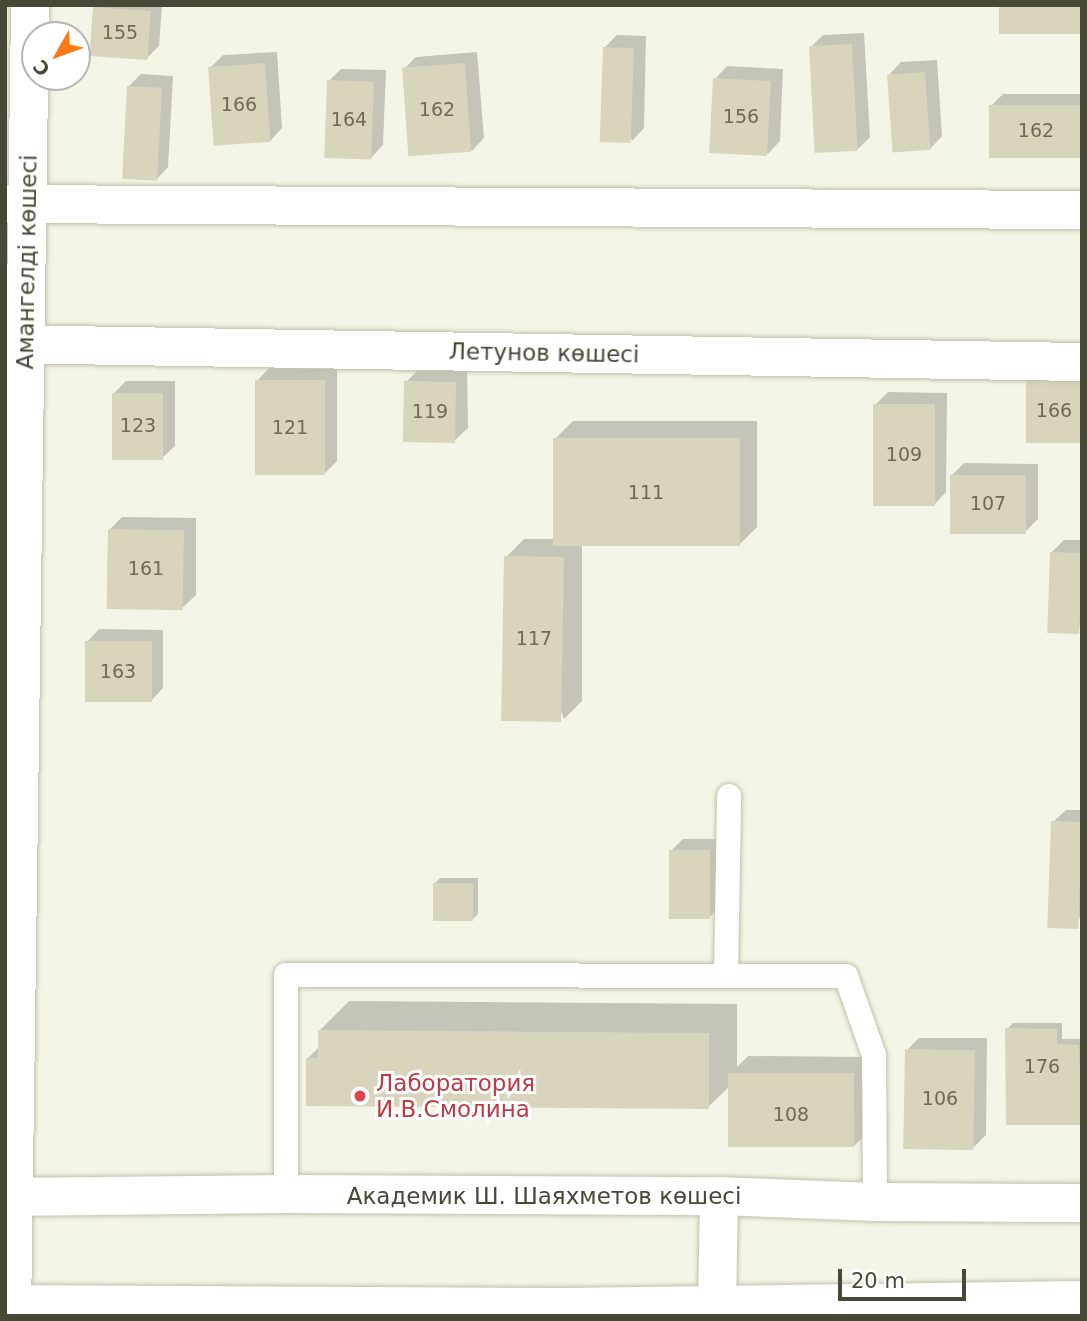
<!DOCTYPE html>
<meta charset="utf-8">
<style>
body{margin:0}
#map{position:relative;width:1087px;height:1321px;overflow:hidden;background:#f5f5e7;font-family:"DejaVu Sans",sans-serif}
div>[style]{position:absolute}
.shadow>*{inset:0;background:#0003}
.building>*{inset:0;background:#d8d5bc;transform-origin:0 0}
.roads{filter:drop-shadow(0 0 2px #c2c0a9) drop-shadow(0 0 2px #c2c0a9)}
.service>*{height:24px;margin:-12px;padding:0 12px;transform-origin:12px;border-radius:12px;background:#fff}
.minor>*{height:38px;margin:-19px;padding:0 19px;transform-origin:19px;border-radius:19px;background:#fff}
.dots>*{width:19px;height:19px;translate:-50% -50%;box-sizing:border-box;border:4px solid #fff;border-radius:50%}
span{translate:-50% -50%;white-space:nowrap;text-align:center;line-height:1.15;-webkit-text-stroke:6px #fff;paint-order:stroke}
.number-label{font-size:19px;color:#6d6a57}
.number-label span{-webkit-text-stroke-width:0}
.street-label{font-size:23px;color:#494735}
.health-label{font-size:23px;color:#be3a42}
.left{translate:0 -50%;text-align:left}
.frame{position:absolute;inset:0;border:7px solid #494735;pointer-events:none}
.north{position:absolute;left:21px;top:21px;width:70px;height:70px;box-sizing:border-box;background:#fff;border:2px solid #b6b5ae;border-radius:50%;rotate:230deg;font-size:19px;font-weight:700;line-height:28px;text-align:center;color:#494735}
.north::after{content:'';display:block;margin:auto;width:24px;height:32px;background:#ff7915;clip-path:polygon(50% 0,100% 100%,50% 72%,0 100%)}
.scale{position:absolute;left:838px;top:1269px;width:128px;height:32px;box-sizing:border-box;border:4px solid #494735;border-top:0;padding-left:9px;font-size:21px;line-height:24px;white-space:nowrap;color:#494735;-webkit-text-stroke:5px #fff;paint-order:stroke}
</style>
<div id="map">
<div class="shadow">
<div style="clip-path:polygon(97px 5px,162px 5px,159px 46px,147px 58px,94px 8px)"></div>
<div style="clip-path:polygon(864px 33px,870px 137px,858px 149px,811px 47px,823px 35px)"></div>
<div style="clip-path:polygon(617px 35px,646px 36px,644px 128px,632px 141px,604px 48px)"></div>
<div style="clip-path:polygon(277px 52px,282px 128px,270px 141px,210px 68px,223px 55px)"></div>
<div style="clip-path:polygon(477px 52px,484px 138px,472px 151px,404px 69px,416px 57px)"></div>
<div style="clip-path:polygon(937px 60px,942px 136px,930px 149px,889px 75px,901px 62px)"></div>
<div style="clip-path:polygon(727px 66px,783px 69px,780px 141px,768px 154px,715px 79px)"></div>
<div style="clip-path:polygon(341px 69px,386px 70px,383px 145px,371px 158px,329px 81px)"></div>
<div style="clip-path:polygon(141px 74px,173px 76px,168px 167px,156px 180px,128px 87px)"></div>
<div style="clip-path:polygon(1003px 94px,1082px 94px,1082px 156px,991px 106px)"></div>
<div style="clip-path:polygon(269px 368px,337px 369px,337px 461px,324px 474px,257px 381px)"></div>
<div style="clip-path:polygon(418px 370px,467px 370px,468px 428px,455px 440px,406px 382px)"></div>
<div style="clip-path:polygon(126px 381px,175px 381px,175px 446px,162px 458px,114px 393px)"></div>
<div style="clip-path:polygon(888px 392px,947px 393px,946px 492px,934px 505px,875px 405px)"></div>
<div style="clip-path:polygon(573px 421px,757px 421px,757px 527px,739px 545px,582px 545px,582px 701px,564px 719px,506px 557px,524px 539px,555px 539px,555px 439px)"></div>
<div style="clip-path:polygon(964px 463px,1038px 464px,1038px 519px,1025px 532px,951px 476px)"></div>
<div style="clip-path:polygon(122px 517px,196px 518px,196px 595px,183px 607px,109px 530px)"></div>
<div style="clip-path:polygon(1064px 540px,1082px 540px,1082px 632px,1052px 552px)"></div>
<div style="clip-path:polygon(99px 629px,163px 630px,163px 688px,151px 701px,87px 642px)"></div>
<div style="clip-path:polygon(1066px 810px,1082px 810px,1082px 927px,1053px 822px)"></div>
<div style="clip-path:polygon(683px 839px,722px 839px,721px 905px,709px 918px,671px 851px)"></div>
<div style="clip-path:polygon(440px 878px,478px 878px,478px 914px,472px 920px,434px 884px)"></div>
<div style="clip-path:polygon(349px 1001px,737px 1004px,737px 1067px,748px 1056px,872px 1057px,872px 1128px,853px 1147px,730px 1086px,708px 1107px,308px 1058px,320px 1046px,320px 1030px)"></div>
<div style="clip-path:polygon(1013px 1023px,1062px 1023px,1062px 1039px,1082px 1039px,1082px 1123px,1007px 1029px)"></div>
<div style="clip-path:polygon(919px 1038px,987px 1038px,986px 1135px,974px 1147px,907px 1050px)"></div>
</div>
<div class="building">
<div style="left:999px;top:5px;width:83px;height:29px"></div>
<div style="left:93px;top:7px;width:58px;height:49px;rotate:4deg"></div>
<div style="left:852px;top:44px;width:107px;height:43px;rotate:87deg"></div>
<div style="left:603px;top:47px;width:31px;height:95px;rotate:2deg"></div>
<div style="left:265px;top:63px;width:79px;height:57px;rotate:86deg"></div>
<div style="left:465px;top:63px;width:89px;height:63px;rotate:86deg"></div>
<div style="left:925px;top:72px;width:78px;height:38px;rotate:86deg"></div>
<div style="left:713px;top:78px;width:58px;height:75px;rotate:3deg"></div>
<div style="left:327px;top:80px;width:47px;height:78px;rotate:2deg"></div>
<div style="left:127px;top:86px;width:35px;height:93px;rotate:3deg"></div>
<div style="left:989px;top:105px;width:93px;height:53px"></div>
<div style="left:1082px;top:376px;width:67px;height:56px;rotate:90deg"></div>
<div style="left:255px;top:380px;width:70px;height:95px"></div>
<div style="left:404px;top:381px;width:52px;height:61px;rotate:1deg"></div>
<div style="left:112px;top:393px;width:51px;height:67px"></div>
<div style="left:873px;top:404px;width:62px;height:102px"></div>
<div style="left:553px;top:438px;width:187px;height:108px"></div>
<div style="left:950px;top:475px;width:76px;height:59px"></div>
<div style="left:108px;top:529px;width:76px;height:80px;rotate:1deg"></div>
<div style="left:1050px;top:552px;width:32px;height:81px;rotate:2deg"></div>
<div style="left:504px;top:556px;width:60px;height:165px;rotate:1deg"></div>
<div style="left:85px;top:641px;width:67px;height:61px"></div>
<div style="left:1051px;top:821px;width:31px;height:107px;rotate:2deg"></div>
<div style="left:669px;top:850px;width:41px;height:69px"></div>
<div style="left:433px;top:883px;width:40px;height:38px"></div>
<div style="clip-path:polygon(1005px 1028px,1057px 1029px,1057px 1044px,1079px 1045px,1082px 1125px,1006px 1125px)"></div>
<div style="clip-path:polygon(318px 1030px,709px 1033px,709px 1109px,306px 1106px,306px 1058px,318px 1058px)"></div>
<div style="left:905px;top:1049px;width:70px;height:100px;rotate:1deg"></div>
<div style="left:728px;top:1073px;width:126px;height:74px"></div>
</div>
<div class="roads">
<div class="service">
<div style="left:726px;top:976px;width:180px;rotate:-89deg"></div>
<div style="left:286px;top:1194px;width:219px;rotate:-90deg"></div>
<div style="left:286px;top:975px;width:560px;rotate:0.1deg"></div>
<div style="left:846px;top:976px;width:84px;rotate:70.5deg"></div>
<div style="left:874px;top:1055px;width:147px;rotate:89.6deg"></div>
</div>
<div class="minor">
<div style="left:5px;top:204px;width:1077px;rotate:0.32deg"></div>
<div style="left:5px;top:344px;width:1077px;rotate:0.96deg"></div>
<div style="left:5px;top:1197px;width:281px;rotate:-0.6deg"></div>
<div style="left:286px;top:1194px;width:433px;rotate:0.3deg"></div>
<div style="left:719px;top:1196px;width:156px;rotate:2.2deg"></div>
<div style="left:875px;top:1202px;width:207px;rotate:0.3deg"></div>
<div style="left:5px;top:1304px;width:560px;rotate:0.31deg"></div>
<div style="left:565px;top:1307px;width:517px;rotate:-0.78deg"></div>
<div style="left:717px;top:1304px;width:108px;rotate:-88.9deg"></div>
<div style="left:12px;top:1316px;width:1311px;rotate:-89.21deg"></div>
</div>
</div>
<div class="dots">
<div style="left:360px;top:1096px;background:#e0444e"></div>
</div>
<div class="number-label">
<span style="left:120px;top:33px">155</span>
<span style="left:239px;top:105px">166</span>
<span style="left:437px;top:110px">162</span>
<span style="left:741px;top:117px">156</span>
<span style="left:349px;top:120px">164</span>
<span style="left:1036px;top:131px">162</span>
<span style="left:1054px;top:411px">166</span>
<span style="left:430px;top:412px">119</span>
<span style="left:138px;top:426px">123</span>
<span style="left:290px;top:428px">121</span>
<span style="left:904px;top:455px">109</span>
<span style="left:646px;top:493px">111</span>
<span style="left:988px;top:504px">107</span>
<span style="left:146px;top:569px">161</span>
<span style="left:534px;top:639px">117</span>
<span style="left:118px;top:672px">163</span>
<span style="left:1042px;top:1067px">176</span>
<span style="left:940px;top:1099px">106</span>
<span style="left:791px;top:1115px">108</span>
</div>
<div class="street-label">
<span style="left:27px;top:262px;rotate:-89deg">Амангелді көшесі</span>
<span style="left:544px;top:353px;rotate:1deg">Летунов көшесі</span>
<span style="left:544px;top:1196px">Академик Ш. Шаяхметов көшесі</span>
</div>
<div class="health-label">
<span class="left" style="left:376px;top:1096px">Лаборатория<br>И.В.Смолина</span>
</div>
<div class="frame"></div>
<div class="north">С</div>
<div class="scale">20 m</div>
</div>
